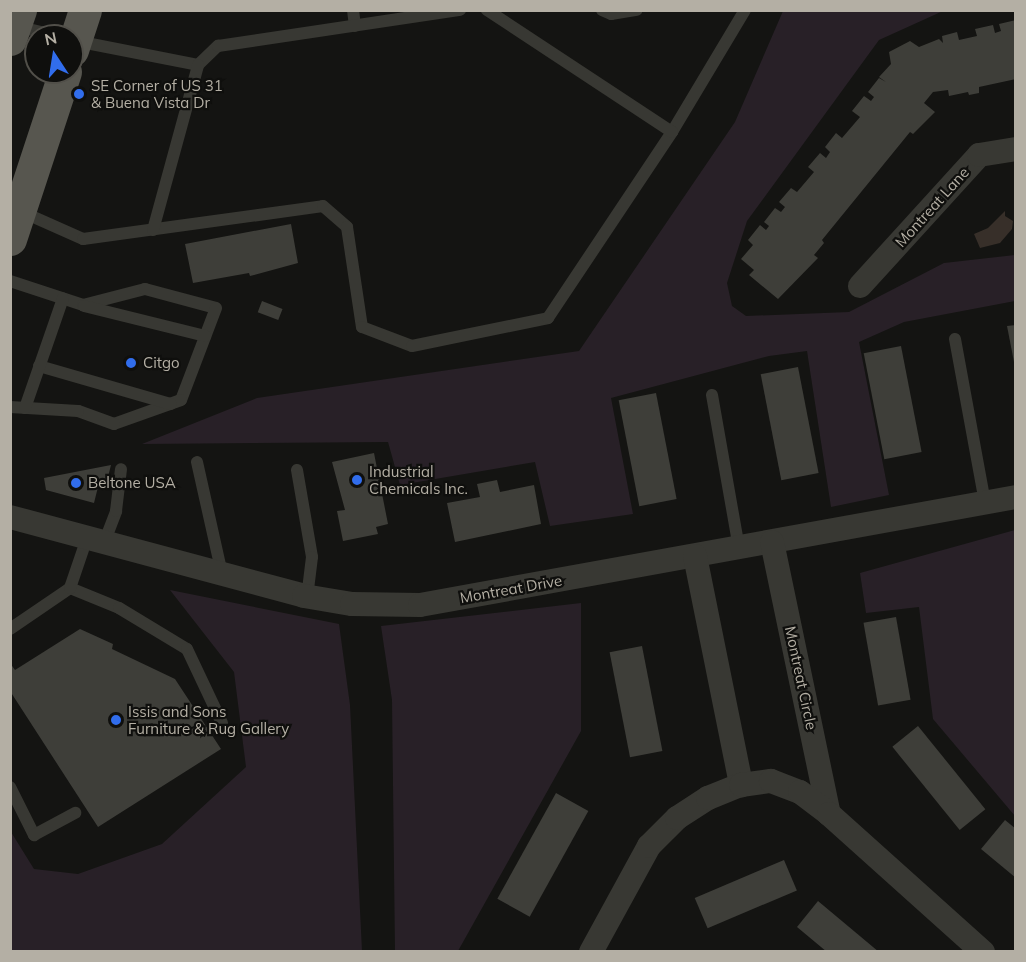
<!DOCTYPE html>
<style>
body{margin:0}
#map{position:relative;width:1026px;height:962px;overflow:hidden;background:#141412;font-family:Mulish,sans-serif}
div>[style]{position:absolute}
.green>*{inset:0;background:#282027}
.water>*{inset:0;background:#372f29}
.building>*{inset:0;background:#3e3e39;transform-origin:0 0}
.service>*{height:12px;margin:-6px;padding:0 6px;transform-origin:6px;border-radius:6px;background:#383833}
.minor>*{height:24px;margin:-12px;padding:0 12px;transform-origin:12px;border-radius:12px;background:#383833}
.primary>*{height:33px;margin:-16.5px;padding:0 16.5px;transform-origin:16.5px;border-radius:16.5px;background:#57564f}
.dots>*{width:16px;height:16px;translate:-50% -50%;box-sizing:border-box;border:3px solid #0f0f0d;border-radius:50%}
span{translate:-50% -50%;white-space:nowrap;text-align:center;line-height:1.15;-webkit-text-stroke:4.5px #0f0f0d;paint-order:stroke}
.poi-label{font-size:15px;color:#b4afa4}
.left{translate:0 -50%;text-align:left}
.street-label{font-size:15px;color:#b4afa4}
.frame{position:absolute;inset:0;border:12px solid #b4afa4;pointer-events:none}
.north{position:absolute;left:24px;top:24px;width:60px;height:60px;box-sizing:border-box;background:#0f0f0d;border:2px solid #514f49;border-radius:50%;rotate:348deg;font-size:16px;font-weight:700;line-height:24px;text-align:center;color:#b4afa4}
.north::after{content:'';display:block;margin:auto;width:21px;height:27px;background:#316dec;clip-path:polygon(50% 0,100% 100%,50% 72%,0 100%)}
</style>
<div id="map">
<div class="green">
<div style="clip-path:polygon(783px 11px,943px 11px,879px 40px,747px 221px,727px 283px,732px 306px,746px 316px,849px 312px,944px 263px,1015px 255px,1015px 301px,904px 322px,859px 342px,889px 495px,831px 507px,807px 351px,769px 356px,611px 398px,633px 514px,550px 526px,535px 462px,400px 485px,388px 442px,142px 444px,257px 398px,579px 351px,735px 122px)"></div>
<div style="clip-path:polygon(1015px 530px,1016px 530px,1015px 816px,933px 719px,919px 607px,866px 613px,860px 573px)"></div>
<div style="clip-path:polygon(170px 590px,339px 624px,350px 705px,362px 951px,11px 951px,11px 832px,34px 869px,78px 874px,162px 844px,246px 767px,234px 672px)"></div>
<div style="clip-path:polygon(581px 603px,581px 731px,458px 951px,395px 951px,392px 700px,381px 626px)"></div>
</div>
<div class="water">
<div style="clip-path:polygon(1005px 211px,1005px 216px,1013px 221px,1012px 229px,1000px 243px,980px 248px,974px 234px,988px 228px)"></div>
</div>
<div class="building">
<div style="clip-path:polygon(1016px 20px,1016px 79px,979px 87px,979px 93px,969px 95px,968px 92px,949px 96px,948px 90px,933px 92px,924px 103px,935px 112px,913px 134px,910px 132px,822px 240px,824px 243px,814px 255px,818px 258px,778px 299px,749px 275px,754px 270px,741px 259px,753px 245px,748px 240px,760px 225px,766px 230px,769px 226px,764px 222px,775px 208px,781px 212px,785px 207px,779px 202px,791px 188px,797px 192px,814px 172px,808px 167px,820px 153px,826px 158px,830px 152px,825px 147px,836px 133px,842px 138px,860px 117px,852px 111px,864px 96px,871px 101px,874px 97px,868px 92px,879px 78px,886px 82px,879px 77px,891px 64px,889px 52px,910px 41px,919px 47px,939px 39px,943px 43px,942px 36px,957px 32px,959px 40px,977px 36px,975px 29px,993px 25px,995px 33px,1001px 31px,999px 24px)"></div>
<div style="clip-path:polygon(291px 224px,298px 263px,250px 276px,249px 273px,193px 283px,185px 244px)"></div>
<div style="left:262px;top:301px;width:22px;height:12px;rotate:21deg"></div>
<div style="clip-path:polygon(1016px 325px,1016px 362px,1014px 362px,1007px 326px)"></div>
<div style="left:901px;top:346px;width:108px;height:38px;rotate:79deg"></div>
<div style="left:798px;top:367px;width:108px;height:38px;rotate:79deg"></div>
<div style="left:656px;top:393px;width:108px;height:38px;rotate:79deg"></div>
<div style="clip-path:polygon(374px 453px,388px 524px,376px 527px,378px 534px,343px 541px,337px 511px,345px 510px,332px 462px)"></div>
<div style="clip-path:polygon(111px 465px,105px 489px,98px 487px,94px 503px,46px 490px,44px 478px)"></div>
<div style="clip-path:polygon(497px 480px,500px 492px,534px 485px,541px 524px,455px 542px,447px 503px,480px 497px,477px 484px)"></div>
<div style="left:896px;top:617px;width:84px;height:33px;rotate:80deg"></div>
<div style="clip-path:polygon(80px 629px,113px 644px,112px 649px,175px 679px,221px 749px,98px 827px,10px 691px,10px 663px,15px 670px)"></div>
<div style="left:642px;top:646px;width:107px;height:33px;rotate:79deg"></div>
<div style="left:918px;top:726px;width:107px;height:33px;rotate:51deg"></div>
<div style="left:556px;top:793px;width:37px;height:121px;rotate:29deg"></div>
<div style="clip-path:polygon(1005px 820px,1016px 829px,1016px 878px,981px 849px)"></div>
<div style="left:784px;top:860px;width:33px;height:97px;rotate:67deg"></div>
<div style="clip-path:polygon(818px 901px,879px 952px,827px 952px,797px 927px)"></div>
</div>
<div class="service">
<div style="left:353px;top:10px;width:16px;rotate:83deg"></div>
<div style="left:602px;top:10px;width:10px;rotate:24deg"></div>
<div style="left:611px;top:14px;width:26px;rotate:-9deg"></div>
<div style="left:16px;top:26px;width:42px;rotate:13.7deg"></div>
<div style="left:76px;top:41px;width:124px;rotate:11.1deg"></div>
<div style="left:198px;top:65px;width:28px;rotate:-44deg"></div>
<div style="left:218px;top:46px;width:245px;rotate:-8.5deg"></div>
<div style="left:672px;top:132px;width:142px;rotate:-59.1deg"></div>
<div style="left:20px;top:211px;width:69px;rotate:24deg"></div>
<div style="left:83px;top:239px;width:242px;rotate:-7.8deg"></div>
<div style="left:323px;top:206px;width:32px;rotate:41deg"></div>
<div style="left:347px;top:227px;width:101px;rotate:81.5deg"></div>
<div style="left:362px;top:327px;width:53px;rotate:20.8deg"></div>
<div style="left:412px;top:346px;width:139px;rotate:-11.6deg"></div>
<div style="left:548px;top:318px;width:224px;rotate:-56.3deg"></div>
<div style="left:672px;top:132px;width:222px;rotate:-146.6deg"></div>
<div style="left:153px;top:230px;width:171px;rotate:-74.7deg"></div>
<div style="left:10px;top:281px;width:77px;rotate:18.2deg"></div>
<div style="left:83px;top:305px;width:64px;rotate:-14.5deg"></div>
<div style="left:145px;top:289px;width:73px;rotate:15deg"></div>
<div style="left:216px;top:308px;width:98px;rotate:110.8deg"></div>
<div style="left:181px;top:400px;width:71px;rotate:160.3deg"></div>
<div style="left:114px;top:424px;width:38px;rotate:-160deg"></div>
<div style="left:78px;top:411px;width:68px;rotate:-176.6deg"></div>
<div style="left:84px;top:306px;width:125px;rotate:13.9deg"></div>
<div style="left:955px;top:339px;width:167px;rotate:79.6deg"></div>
<div style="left:39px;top:366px;width:137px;rotate:16.1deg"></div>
<div style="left:712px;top:395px;width:155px;rotate:80deg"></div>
<div style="left:25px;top:408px;width:116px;rotate:-70.9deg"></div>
<div style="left:197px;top:462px;width:115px;rotate:77.4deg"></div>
<div style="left:297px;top:470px;width:88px;rotate:80.2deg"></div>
<div style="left:312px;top:557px;width:39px;rotate:97deg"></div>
<div style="left:104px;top:543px;width:34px;rotate:-69deg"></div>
<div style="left:116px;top:511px;width:42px;rotate:-83.2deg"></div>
<div style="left:70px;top:588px;width:53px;rotate:22.2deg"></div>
<div style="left:119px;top:608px;width:79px;rotate:31.1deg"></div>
<div style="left:187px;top:649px;width:82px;rotate:64.7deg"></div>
<div style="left:10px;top:629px;width:73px;rotate:-34.3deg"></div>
<div style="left:70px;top:588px;width:53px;rotate:-71.2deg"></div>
<div style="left:10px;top:787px;width:54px;rotate:63.4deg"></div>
<div style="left:34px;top:835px;width:47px;rotate:-28.2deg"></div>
</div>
<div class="minor">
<div style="left:860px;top:286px;width:177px;rotate:-47.7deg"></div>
<div style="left:979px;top:155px;width:37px;rotate:-9deg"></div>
<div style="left:10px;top:517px;width:304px;rotate:15deg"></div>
<div style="left:304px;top:596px;width:49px;rotate:9.5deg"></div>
<div style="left:352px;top:604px;width:68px;rotate:0.8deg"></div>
<div style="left:420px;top:605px;width:606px;rotate:-10.27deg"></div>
<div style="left:772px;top:542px;width:278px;rotate:78.2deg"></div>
<div style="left:695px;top:556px;width:234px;rotate:78.6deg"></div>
<div style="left:591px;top:952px;width:121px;rotate:-61.3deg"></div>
<div style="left:649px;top:846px;width:40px;rotate:-45deg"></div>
<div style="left:677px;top:818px;width:37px;rotate:-33deg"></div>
<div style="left:708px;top:798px;width:35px;rotate:-22deg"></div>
<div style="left:741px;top:785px;width:30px;rotate:-8deg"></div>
<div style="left:771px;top:781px;width:31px;rotate:21deg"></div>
<div style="left:800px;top:792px;width:36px;rotate:37deg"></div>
<div style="left:829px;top:814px;width:207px;rotate:41.9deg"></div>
</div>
<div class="primary">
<div style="left:10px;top:39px;width:31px;rotate:-71deg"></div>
<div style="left:72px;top:50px;width:42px;rotate:-72deg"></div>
<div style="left:10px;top:239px;width:176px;rotate:-71.8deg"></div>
</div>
<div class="dots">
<div style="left:79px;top:94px;background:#316dec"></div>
<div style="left:131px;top:363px;background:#316dec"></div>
<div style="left:357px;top:480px;background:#316dec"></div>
<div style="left:76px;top:483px;background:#316dec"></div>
<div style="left:116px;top:720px;background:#316dec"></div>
</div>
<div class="poi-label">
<span class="left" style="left:91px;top:94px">SE Corner of US 31<br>&amp; Buena Vista Dr</span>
<span class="left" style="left:143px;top:363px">Citgo</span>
<span class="left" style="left:369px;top:480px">Industrial<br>Chemicals Inc.</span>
<span class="left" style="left:88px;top:483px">Beltone USA</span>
<span class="left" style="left:128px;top:720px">Issis and Sons<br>Furniture &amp; Rug Gallery</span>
</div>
<div class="street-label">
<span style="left:932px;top:207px;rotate:-48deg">Montreat Lane</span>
<span style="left:511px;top:589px;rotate:-10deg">Montreat Drive</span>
<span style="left:801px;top:678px;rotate:78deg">Montreat Circle</span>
</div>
<div class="frame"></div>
<div class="north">N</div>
</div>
